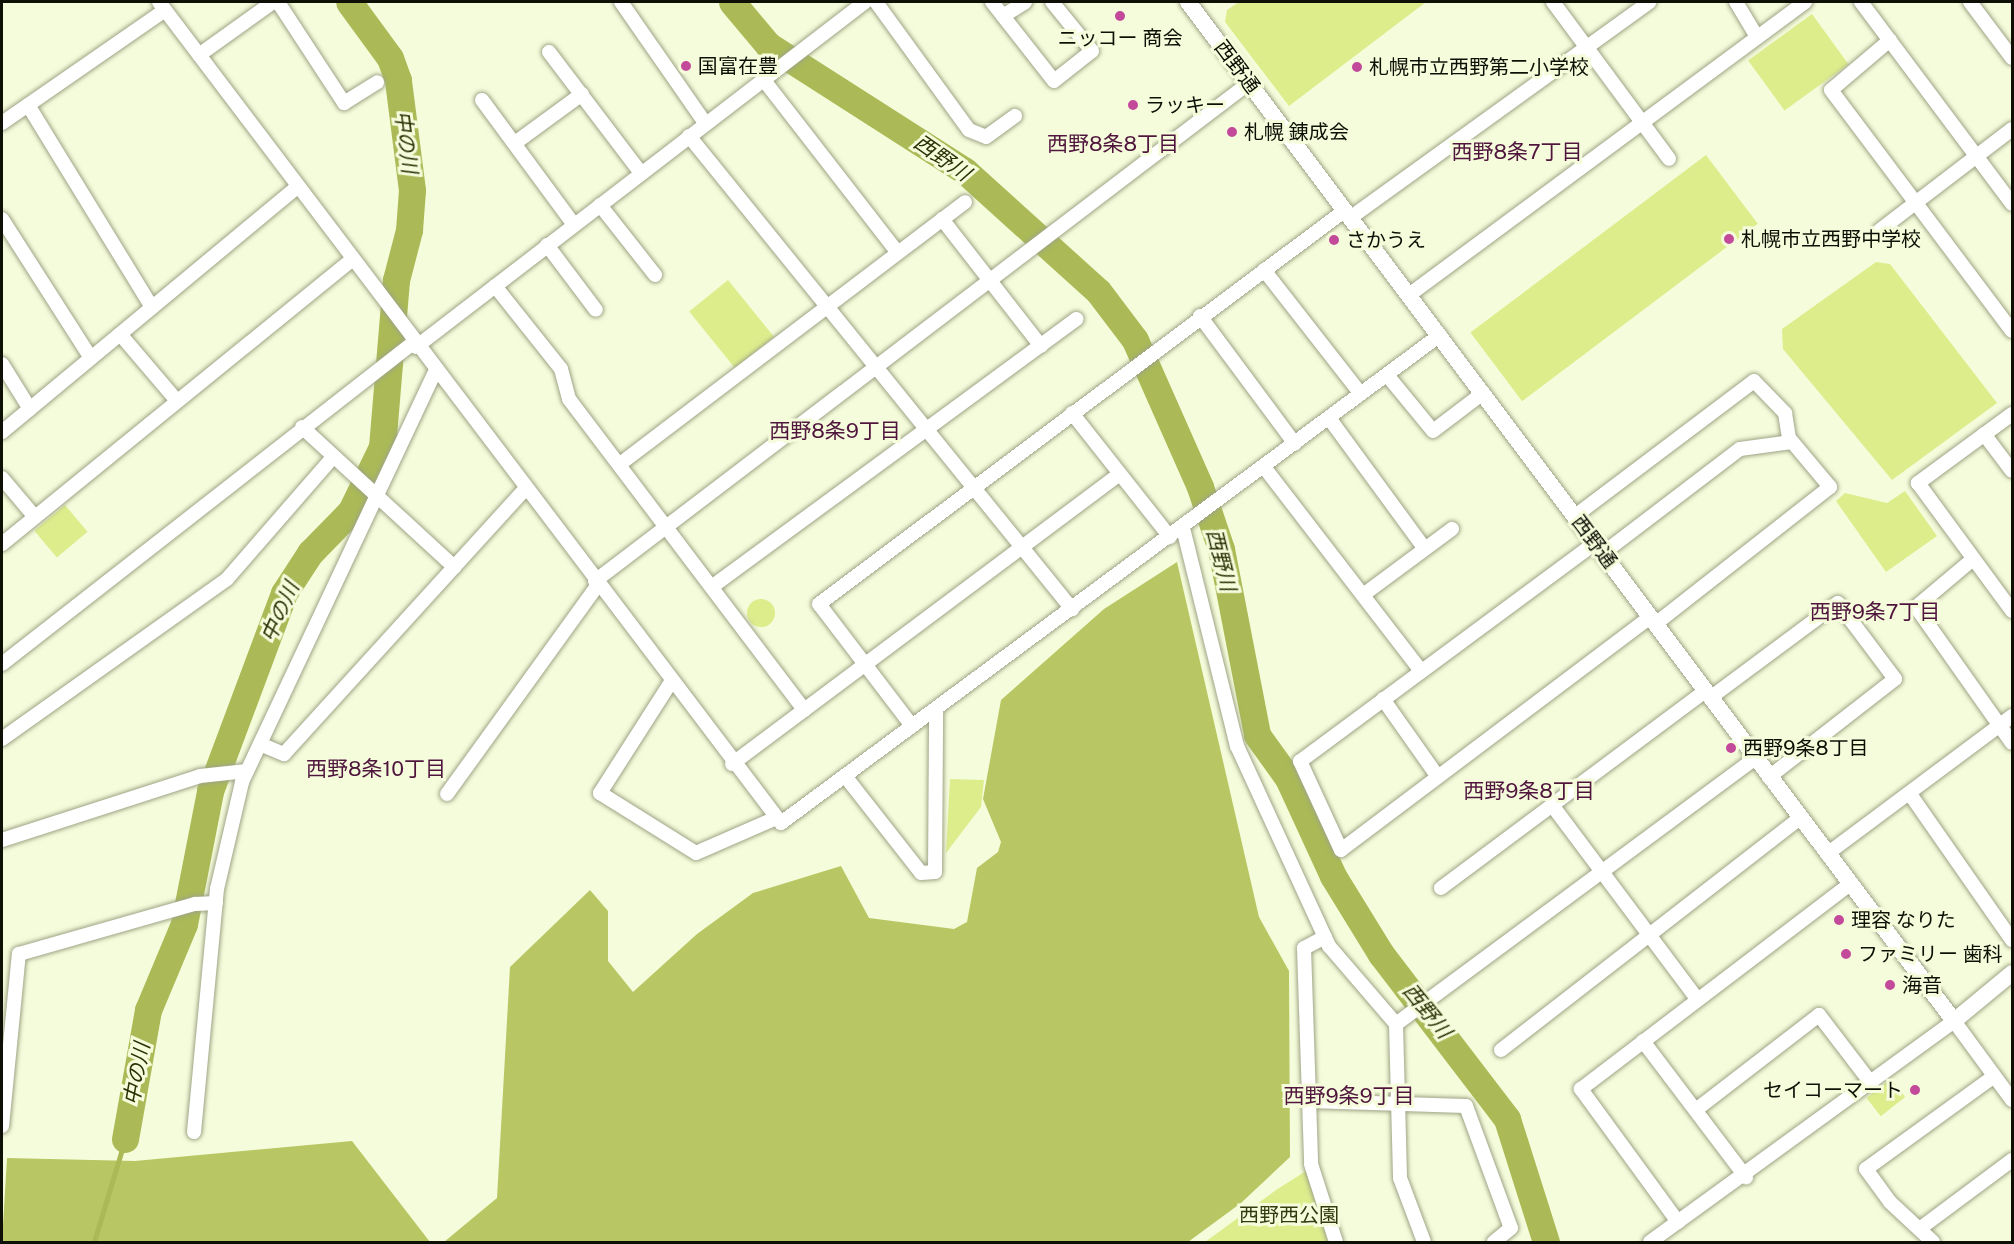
<!DOCTYPE html>
<meta charset="utf-8">
<style>
body{margin:0}
#map{position:relative;width:2014px;height:1244px;overflow:hidden;background:#f5fcdb;font-family:"Public Sans","Noto Sans JP",sans-serif}
div>[style]{position:absolute}
.green>*{inset:0;background:#dded8c;transform-origin:0 0}
.round{border-radius:50%}
.forest>*{inset:0;background:#b8c763}
.stream>*{height:4.5px;margin:-2.25px;padding:0 2.25px;transform-origin:2.25px;border-radius:2.25px;background:#abba56}
.river>*{height:27px;margin:-13.5px;padding:0 13.5px;transform-origin:13.5px;border-radius:13.5px;background:#abba56}
.roads{filter:drop-shadow(0 0 2px #9ea486) drop-shadow(0 0 2px #9ea486)}
.minor>*{height:14px;margin:-7px;padding:0 7px;transform-origin:7px;border-radius:7px;background:#fff}
.tertiary>*{height:16px;margin:-8px;padding:0 8px;transform-origin:8px;border-radius:8px;background:#fff}
.dots>*{width:16px;height:16px;translate:-50% -50%;box-sizing:border-box;border:3px solid #f5fcdb;border-radius:50%}
span{translate:-50% -50%;white-space:nowrap;text-align:center;line-height:1.15;-webkit-text-stroke:6px #f5fcdb;paint-order:stroke}
.poi-label{font-size:20px;color:#0e0f05}
.left{translate:0 -50%;text-align:left}
.right{translate:-100% -50%;text-align:right}
.street-label{font-size:20px;color:#0e0f05}
.park-label{font-size:20px;color:#343a10}
.water-label{font-size:21px;color:#2c3106;font-style:italic}
.neighbourhood-label{font-size:21px;color:#4f153d}
.frame{position:absolute;inset:0;border:3px solid #0e0f05;pointer-events:none}
</style>
<div id="map">
<div class="green">
<div style="clip-path:polygon(1239px 2px,1426px 2px,1289px 106px,1225px 22px,1227px 10px)"></div>
<div style="left:1812px;top:14px;width:62px;height:79px;rotate:54deg"></div>
<div style="left:1706px;top:155px;width:86px;height:295px;rotate:53deg"></div>
<div style="clip-path:polygon(1876px 262px,1890px 264px,1997px 403px,1892px 480px,1783px 349px,1782px 329px)"></div>
<div style="left:728px;top:280px;width:73px;height:50px;rotate:51deg"></div>
<div style="clip-path:polygon(1905px 491px,1937px 536px,1886px 572px,1836px 501px,1845px 493px,1887px 503px)"></div>
<div style="left:65px;top:505px;width:35px;height:40px;rotate:50deg"></div>
<div class="round" style="left:747px;top:599px;width:28px;height:28px"></div>
<div style="clip-path:polygon(950px 779px,984px 780px,981px 807px,946px 853px)"></div>
<div style="left:1891px;top:1079px;width:23px;height:31px;rotate:52deg"></div>
<div style="clip-path:polygon(1306px 1171px,1328px 1242px,1205px 1242px,1276px 1190px)"></div>
</div>
<div class="forest">
<div style="clip-path:polygon(1177px 562px,1259px 917px,1289px 971px,1290px 1157px,1241px 1203px,1188px 1242px,444px 1242px,497px 1198px,510px 967px,590px 890px,608px 911px,608px 961px,633px 992px,697px 934px,753px 893px,841px 866px,869px 918px,954px 929px,967px 922px,977px 868px,998px 852px,1001px 842px,983px 799px,1001px 700px,1104px 609px)"></div>
<div style="clip-path:polygon(352px 1141px,430px 1242px,2px 1242px,7px 1158px,135px 1161px)"></div>
</div>
<div class="stream">
<div style="left:94px;top:1242px;width:108px;rotate:-73.2deg"></div>
</div>
<div class="river">
<div style="left:732px;top:2px;width:56px;rotate:50.1deg"></div>
<div style="left:768px;top:45px;width:234px;rotate:32.6deg"></div>
<div style="left:965px;top:171px;width:179px;rotate:42.1deg"></div>
<div style="left:1098px;top:291px;width:61px;rotate:52.9deg"></div>
<div style="left:1135px;top:340px;width:161px;rotate:66.1deg"></div>
<div style="left:1200px;top:487px;width:65px;rotate:71.3deg"></div>
<div style="left:1221px;top:549px;width:189px;rotate:79deg"></div>
<div style="left:1257px;top:735px;width:53px;rotate:54.2deg"></div>
<div style="left:1288px;top:778px;width:108px;rotate:65.3deg"></div>
<div style="left:1333px;top:876px;width:92px;rotate:58.4deg"></div>
<div style="left:1381px;top:954px;width:208px;rotate:52.6deg"></div>
<div style="left:1507px;top:1119px;width:129px;rotate:72.4deg"></div>
<div style="left:125px;top:1139px;width:131px;rotate:-79.9deg"></div>
<div style="left:148px;top:1010px;width:93px;rotate:-67.3deg"></div>
<div style="left:184px;top:924px;width:136px;rotate:-78.9deg"></div>
<div style="left:210px;top:791px;width:211px;rotate:-69.5deg"></div>
<div style="left:284px;top:593px;width:48px;rotate:-57deg"></div>
<div style="left:310px;top:553px;width:59px;rotate:-45.7deg"></div>
<div style="left:351px;top:511px;width:71px;rotate:-64.2deg"></div>
<div style="left:382px;top:447px;width:168px;rotate:-85.2deg"></div>
<div style="left:396px;top:280px;width:52px;rotate:-75.4deg"></div>
<div style="left:409px;top:230px;width:40px;rotate:-85.7deg"></div>
<div style="left:412px;top:190px;width:111px;rotate:-97.3deg"></div>
<div style="left:398px;top:80px;width:23px;rotate:-110deg"></div>
<div style="left:390px;top:58px;width:69px;rotate:-126.2deg"></div>
</div>
<div class="roads">
<div class="minor">
<div style="left:159px;top:2px;width:1030px;rotate:52.85deg"></div>
<div style="left:781px;top:823px;width:820px;rotate:-36.52deg"></div>
<div style="left:278px;top:2px;width:121px;rotate:56.8deg"></div>
<div style="left:344px;top:103px;width:39px;rotate:-32deg"></div>
<div style="left:621px;top:2px;width:147px;rotate:55.2deg"></div>
<div style="left:876px;top:2px;width:158px;rotate:54deg"></div>
<div style="left:969px;top:130px;width:18px;rotate:22deg"></div>
<div style="left:986px;top:137px;width:36px;rotate:-36deg"></div>
<div style="left:992px;top:2px;width:100px;rotate:51.9deg"></div>
<div style="left:1054px;top:81px;width:48px;rotate:-38.3deg"></div>
<div style="left:1092px;top:51px;width:63px;rotate:-129.2deg"></div>
<div style="left:1553px;top:2px;width:195px;rotate:53.5deg"></div>
<div style="left:1736px;top:2px;width:41px;rotate:59deg"></div>
<div style="left:1861px;top:2px;width:252px;rotate:53.2deg"></div>
<div style="left:1970px;top:2px;width:70px;rotate:53.1deg"></div>
<div style="left:1003px;top:16px;width:26px;rotate:-32deg"></div>
<div style="left:1890px;top:40px;width:77px;rotate:139.7deg"></div>
<div style="left:1831px;top:90px;width:301px;rotate:53.1deg"></div>
<div style="left:549px;top:52px;width:152px;rotate:52.8deg"></div>
<div style="left:199px;top:55px;width:91px;rotate:-35.6deg"></div>
<div style="left:763px;top:79px;width:219px;rotate:52.2deg"></div>
<div style="left:482px;top:100px;width:155px;rotate:53.6deg"></div>
<div style="left:28px;top:105px;width:237px;rotate:58.5deg"></div>
<div style="left:2px;top:123px;width:198px;rotate:-34.7deg"></div>
<div style="left:689px;top:136px;width:609px;rotate:51deg"></div>
<div style="left:515px;top:143px;width:83px;rotate:-36.2deg"></div>
<div style="left:600px;top:205px;width:89px;rotate:51.8deg"></div>
<div style="left:1350px;top:218px;width:369px;rotate:-35.8deg"></div>
<div style="left:2px;top:219px;width:165px;rotate:57.4deg"></div>
<div style="left:942px;top:219px;width:161px;rotate:52.1deg"></div>
<div style="left:1880px;top:230px;width:166px;rotate:-37.4deg"></div>
<div style="left:547px;top:245px;width:81px;rotate:53deg"></div>
<div style="left:1264px;top:270px;width:157px;rotate:52deg"></div>
<div style="left:495px;top:286px;width:106px;rotate:51.5deg"></div>
<div style="left:561px;top:369px;width:31px;rotate:75deg"></div>
<div style="left:569px;top:399px;width:390px;rotate:52.9deg"></div>
<div style="left:1409px;top:295px;width:493px;rotate:-36.5deg"></div>
<div style="left:1200px;top:316px;width:159px;rotate:53.4deg"></div>
<div style="left:120px;top:334px;width:88px;rotate:49.6deg"></div>
<div style="left:416px;top:347px;width:566px;rotate:-37.54deg"></div>
<div style="left:2px;top:364px;width:53px;rotate:58.1deg"></div>
<div style="left:1387px;top:375px;width:72px;rotate:50.6deg"></div>
<div style="left:1433px;top:431px;width:63px;rotate:-37.2deg"></div>
<div style="left:1072px;top:413px;width:158px;rotate:51.7deg"></div>
<div style="left:2012px;top:414px;width:117px;rotate:143.7deg"></div>
<div style="left:1918px;top:483px;width:159px;rotate:53.7deg"></div>
<div style="left:1329px;top:418px;width:162px;rotate:53.8deg"></div>
<div style="left:302px;top:427px;width:207px;rotate:42.6deg"></div>
<div style="left:2px;top:432px;width:383px;rotate:-39.7deg"></div>
<div style="left:1984px;top:434px;width:46px;rotate:52.9deg"></div>
<div style="left:620px;top:464px;width:433px;rotate:-37.2deg"></div>
<div style="left:1264px;top:467px;width:257px;rotate:52.4deg"></div>
<div style="left:2px;top:478px;width:51px;rotate:49.8deg"></div>
<div style="left:1575px;top:516px;width:224px;rotate:-37deg"></div>
<div style="left:1754px;top:381px;width:45px;rotate:45.9deg"></div>
<div style="left:1785px;top:413px;width:25px;rotate:81deg"></div>
<div style="left:1789px;top:438px;width:64px;rotate:50.1deg"></div>
<div style="left:1830px;top:487px;width:222px;rotate:141.9deg"></div>
<div style="left:1183px;top:528px;width:225px;rotate:76.1deg"></div>
<div style="left:1237px;top:746px;width:220px;rotate:65.3deg"></div>
<div style="left:1329px;top:946px;width:103px;rotate:49.3deg"></div>
<div style="left:1396px;top:1024px;width:154px;rotate:88.5deg"></div>
<div style="left:1400px;top:1178px;width:68px;rotate:69.4deg"></div>
<div style="left:1595px;top:543px;width:367px;rotate:143.5deg"></div>
<div style="left:1300px;top:761px;width:98px;rotate:65.3deg"></div>
<div style="left:1341px;top:850px;width:387px;rotate:-37deg"></div>
<div style="left:2px;top:544px;width:450px;rotate:-39.1deg"></div>
<div style="left:1602px;top:554px;width:173px;rotate:-37.3deg"></div>
<div style="left:1740px;top:449px;width:52px;rotate:-7.7deg"></div>
<div style="left:1973px;top:559px;width:75px;rotate:139.9deg"></div>
<div style="left:1916px;top:607px;width:166px;rotate:54.8deg"></div>
<div style="left:595px;top:581px;width:822px;rotate:-37.29deg"></div>
<div style="left:713px;top:586px;width:451px;rotate:-36.3deg"></div>
<div style="left:1363px;top:595px;width:111px;rotate:-36.6deg"></div>
<div style="left:2px;top:664px;width:521px;rotate:-37.99deg"></div>
<div style="left:671px;top:682px;width:132px;rotate:122.6deg"></div>
<div style="left:600px;top:793px;width:113px;rotate:32deg"></div>
<div style="left:696px;top:853px;width:85px;rotate:-23.6deg"></div>
<div style="left:1710px;top:698px;width:159px;rotate:-36.6deg"></div>
<div style="left:1838px;top:603px;width:95px;rotate:53.1deg"></div>
<div style="left:1895px;top:679px;width:160px;rotate:142.1deg"></div>
<div style="left:1383px;top:699px;width:95px;rotate:54.8deg"></div>
<div style="left:912px;top:726px;width:153px;rotate:-127.3deg"></div>
<div style="left:819px;top:604px;width:656px;rotate:-36.82deg"></div>
<div style="left:2px;top:739px;width:276px;rotate:-35.4deg"></div>
<div style="left:227px;top:579px;width:162px;rotate:-49deg"></div>
<div style="left:260px;top:744px;width:26px;rotate:23deg"></div>
<div style="left:284px;top:754px;width:358px;rotate:-47.7deg"></div>
<div style="left:732px;top:764px;width:484px;rotate:-36.8deg"></div>
<div style="left:845px;top:776px;width:123px;rotate:51.9deg"></div>
<div style="left:921px;top:873px;width:14px;rotate:-4deg"></div>
<div style="left:935px;top:872px;width:163px;rotate:-89.6deg"></div>
<div style="left:447px;top:794px;width:258px;rotate:-54.2deg"></div>
<div style="left:1910px;top:794px;width:178px;rotate:55.1deg"></div>
<div style="left:1552px;top:805px;width:242px;rotate:53.2deg"></div>
<div style="left:2px;top:840px;width:208px;rotate:-17.9deg"></div>
<div style="left:200px;top:776px;width:47px;rotate:-6.1deg"></div>
<div style="left:1827px;top:854px;width:231px;rotate:-36.7deg"></div>
<div style="left:1441px;top:888px;width:329px;rotate:-36.7deg"></div>
<div style="left:1325px;top:937px;width:24px;rotate:152deg"></div>
<div style="left:1304px;top:948px;width:216px;rotate:88.1deg"></div>
<div style="left:1311px;top:1164px;width:82px;rotate:72.2deg"></div>
<div style="left:1396px;top:1024px;width:447px;rotate:-36.5deg"></div>
<div style="left:1643px;top:1041px;width:171px;rotate:52.9deg"></div>
<div style="left:1501px;top:1050px;width:378px;rotate:-37.8deg"></div>
<div style="left:1309px;top:1101px;width:157px;rotate:1.8deg"></div>
<div style="left:1466px;top:1106px;width:130px;rotate:69.8deg"></div>
<div style="left:1511px;top:1228px;width:22px;rotate:141deg"></div>
<div style="left:1697px;top:1109px;width:154px;rotate:-37.6deg"></div>
<div style="left:1819px;top:1015px;width:86px;rotate:52.6deg"></div>
<div style="left:2px;top:1126px;width:173px;rotate:-84.4deg"></div>
<div style="left:19px;top:954px;width:183px;rotate:-15.9deg"></div>
<div style="left:195px;top:904px;width:21px;rotate:-3deg"></div>
<div style="left:194px;top:1132px;width:244px;rotate:-84.6deg"></div>
<div style="left:217px;top:889px;width:110px;rotate:-76.8deg"></div>
<div style="left:242px;top:782px;width:454px;rotate:-64.8deg"></div>
<div style="left:1678px;top:1222px;width:165px;rotate:-126.1deg"></div>
<div style="left:1581px;top:1089px;width:338px;rotate:-37.3deg"></div>
<div style="left:1922px;top:1227px;width:112px;rotate:-36.7deg"></div>
<div style="left:1650px;top:1242px;width:376px;rotate:-36deg"></div>
<div style="left:1954px;top:1021px;width:98px;rotate:53.7deg"></div>
<div style="left:1933px;top:1242px;width:59px;rotate:-137.1deg"></div>
<div style="left:1890px;top:1202px;width:41px;rotate:-126deg"></div>
<div style="left:1866px;top:1169px;width:157px;rotate:-35.9deg"></div>
</div>
<div class="tertiary">
<div style="left:1188px;top:2px;width:1275px;rotate:53.07deg"></div>
<div style="left:1954px;top:1021px;width:75px;rotate:-39.6deg"></div>
</div>
</div>
<div class="dots">
<div style="left:1120px;top:16px;background:#c3499b"></div>
<div style="left:686px;top:66px;background:#c3499b"></div>
<div style="left:1357px;top:67px;background:#c3499b"></div>
<div style="left:1133px;top:105px;background:#c3499b"></div>
<div style="left:1232px;top:132px;background:#c3499b"></div>
<div style="left:1729px;top:239px;background:#c3499b"></div>
<div style="left:1334px;top:240px;background:#c3499b"></div>
<div style="left:1731px;top:748px;background:#c3499b"></div>
<div style="left:1839px;top:920px;background:#c3499b"></div>
<div style="left:1846px;top:954px;background:#c3499b"></div>
<div style="left:1890px;top:985px;background:#c3499b"></div>
<div style="left:1915px;top:1090px;background:#c3499b"></div>
</div>
<div class="poi-label">
<span style="left:1120px;top:38px">ニッコー 商会</span>
<span class="left" style="left:698px;top:66px">国富在豊</span>
<span class="left" style="left:1369px;top:67px">札幌市立西野第二小学校</span>
<span class="left" style="left:1145px;top:105px">ラッキー</span>
<span class="left" style="left:1244px;top:132px">札幌 錬成会</span>
<span class="left" style="left:1741px;top:239px">札幌市立西野中学校</span>
<span class="left" style="left:1346px;top:240px">さかうえ</span>
<span class="left" style="left:1743px;top:748px">西野9条8丁目</span>
<span class="left" style="left:1851px;top:920px">理容 なりた</span>
<span class="left" style="left:1858px;top:954px">ファミリー 歯科</span>
<span class="left" style="left:1902px;top:985px">海音</span>
<span class="right" style="left:1903px;top:1090px">セイコーマート</span>
</div>
<div class="street-label">
<span style="left:1237px;top:67px;rotate:53deg">西野通</span>
<span style="left:1594px;top:542px;rotate:53deg">西野通</span>
</div>
<div class="park-label">
<span style="left:1289px;top:1215px">西野西公園</span>
</div>
<div class="water-label">
<span style="left:406px;top:142px;rotate:83deg">中の川</span>
<span style="left:942px;top:158px;rotate:35deg">西野川</span>
<span style="left:1221px;top:560px;rotate:76deg">西野川</span>
<span style="left:280px;top:612px;rotate:-66deg">中の川</span>
<span style="left:1427px;top:1011px;rotate:51deg">西野川</span>
<span style="left:137px;top:1074px;rotate:-80deg">中の川</span>
</div>
<div class="neighbourhood-label">
<span style="left:1113px;top:144px">西野8条8丁目</span>
<span style="left:1517px;top:152px">西野8条7丁目</span>
<span style="left:835px;top:431px">西野8条9丁目</span>
<span style="left:1875px;top:612px">西野9条7丁目</span>
<span style="left:376px;top:769px">西野8条10丁目</span>
<span style="left:1529px;top:791px">西野9条8丁目</span>
<span style="left:1349px;top:1096px">西野9条9丁目</span>
</div>
<div class="frame"></div>
</div>
